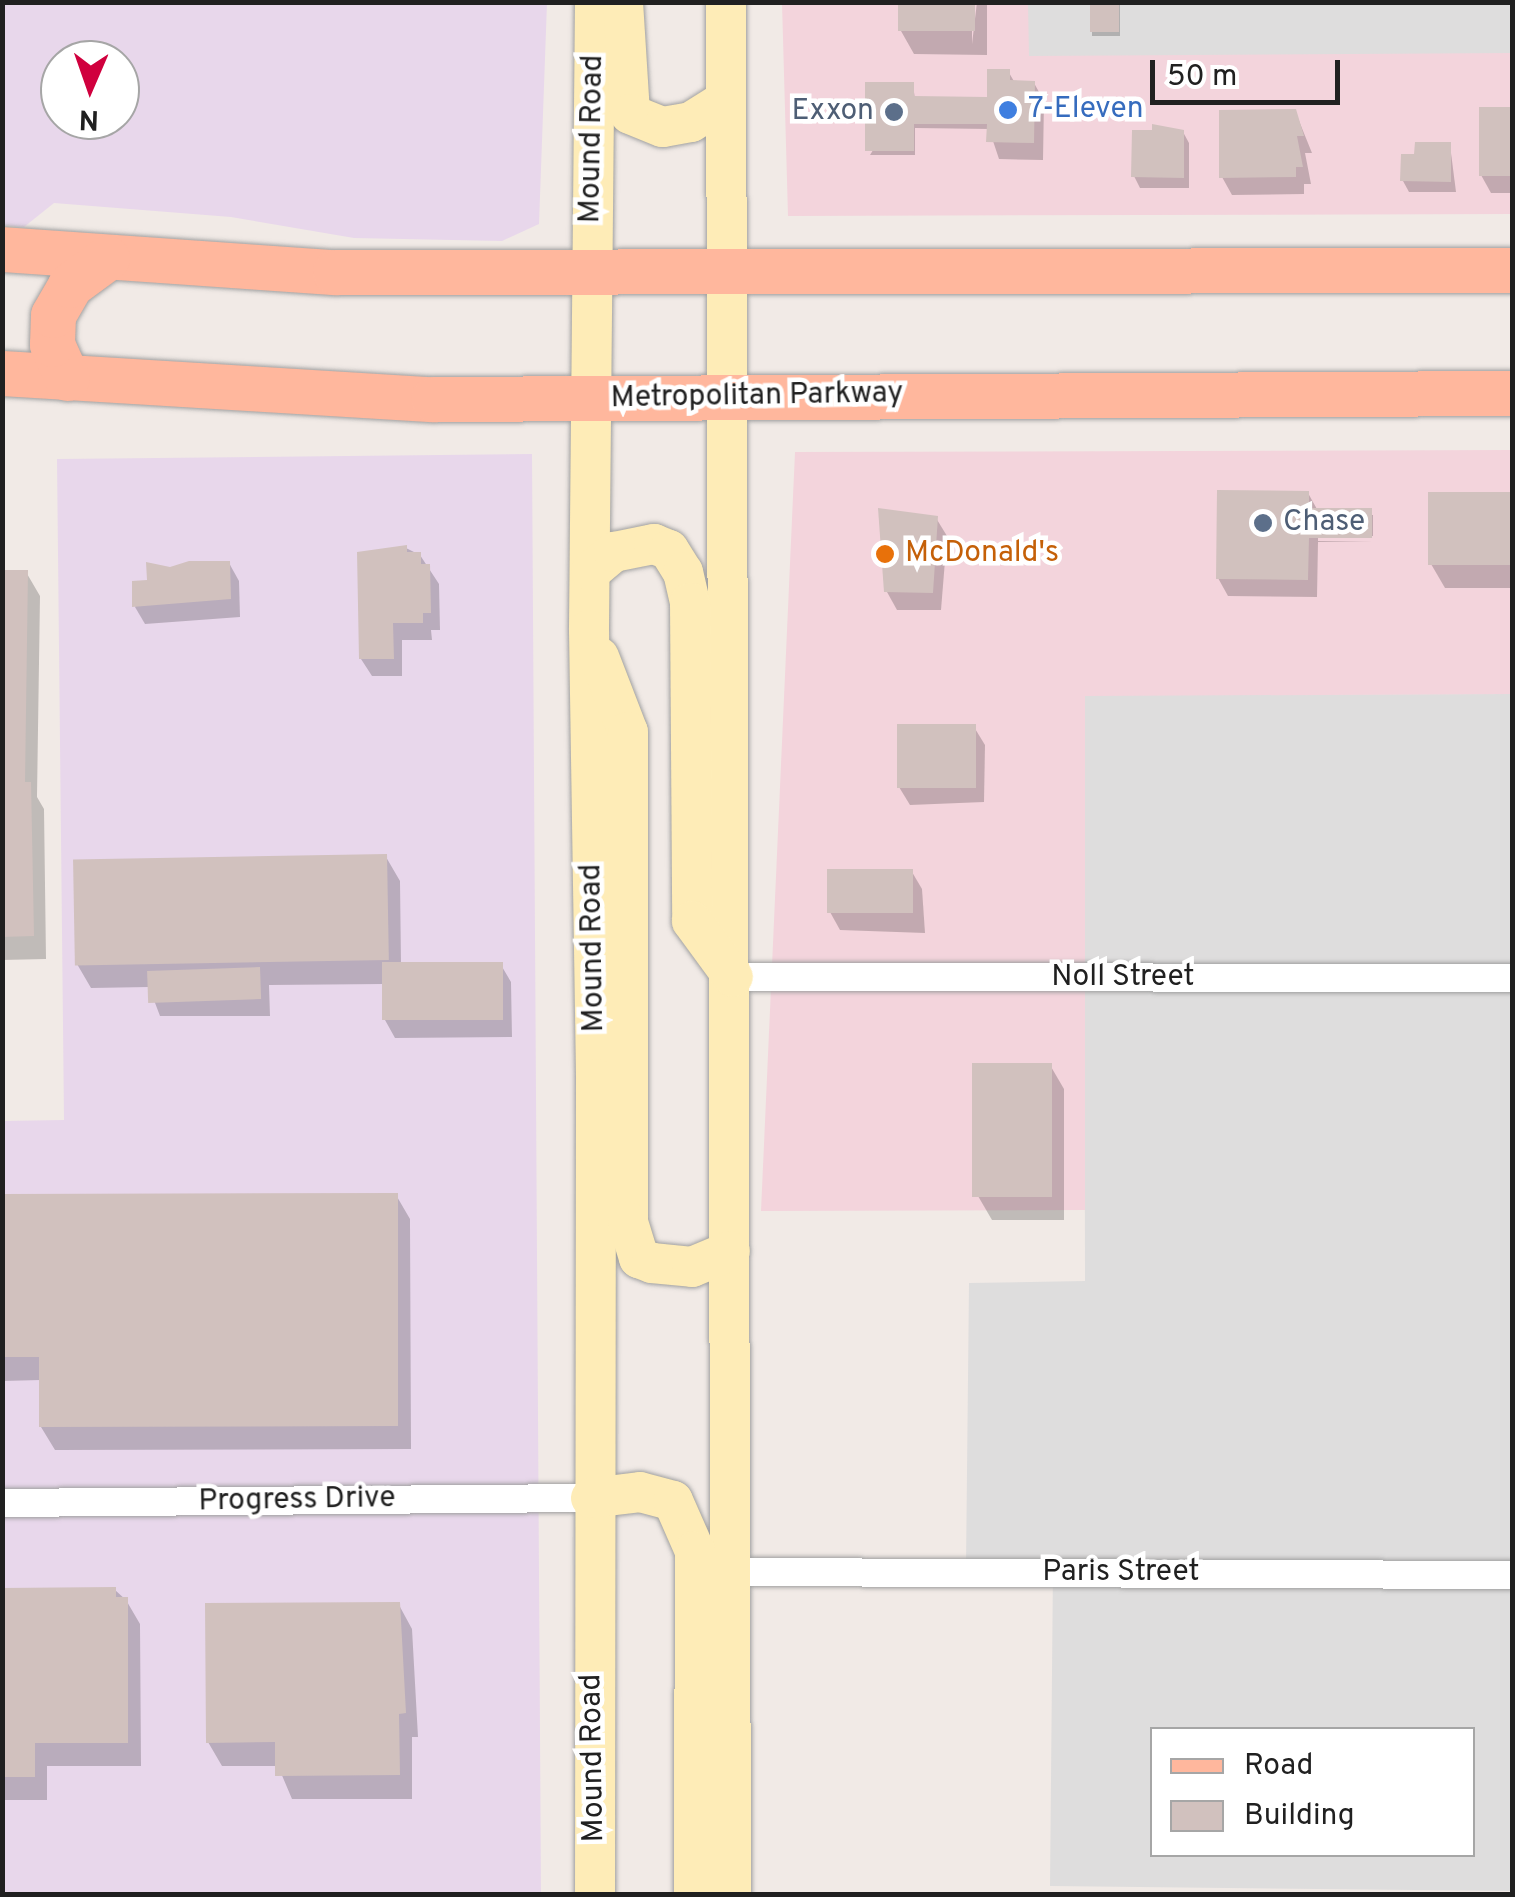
<!DOCTYPE html>
<style>
body{margin:0}
#map{position:relative;width:1515px;height:1897px;overflow:hidden;background:#f1eae6;font-family:Overpass,sans-serif}
div>[style]{position:absolute}
.residential>*{inset:0;background:#dedddd;transform-origin:0 0}
.commercial>*{inset:0;background:#f3d4dc}
.industrial>*{inset:0;background:#e8d7eb}
.shadow>*{inset:0;background:#0003;transform-origin:0 0}
.building>*{inset:0;background:#d1c1be;transform-origin:0 0}
.roads{filter:drop-shadow(0 0 2px #a1a1a1) drop-shadow(0 0 2px #a1a1a1)}
.street>*{height:28px;margin:-14px;padding:0 14px;transform-origin:14px;border-radius:14px;background:#fff}
.secondary>*{height:40px;margin:-20px;padding:0 20px;transform-origin:20px;border-radius:20px;background:#feecb7}
.primary>*{height:45px;margin:-22.5px;padding:0 22.5px;transform-origin:22.5px;border-radius:22.5px;background:#ffb79d}
.dots>*{width:28px;height:28px;translate:-50% -50%;box-sizing:border-box;border:5px solid #fff;border-radius:50%}
span{translate:-50% -50%;white-space:nowrap;text-align:center;line-height:1.15;-webkit-text-stroke:9px #fff;paint-order:stroke}
.shop-label{font-size:30px;color:#366cbe}
.left{translate:0 -50%;text-align:left}
.service-label{font-size:30px;color:#4e5e75}
.right{translate:-100% -50%;text-align:right}
.street-label{font-size:30px;color:#202020}
.food-label{font-size:30px;color:#c56008}
.frame{position:absolute;inset:0;border:5px solid #202020;pointer-events:none}
.legend{position:absolute;left:1150px;top:1727px;width:325px;height:130px;box-sizing:border-box;background:#fff;border:2px solid #a6a6a6;margin:0;padding:12px 18px;list-style:none;font-size:30px;color:#202020}
.legend li{display:flex;align-items:center;gap:20px;height:50px}
.legend b{width:50px;border:2px solid #a6a6a6}
.north{position:absolute;left:40px;top:40px;width:100px;height:100px;box-sizing:border-box;background:#fff;border:2px solid #a6a6a6;border-radius:50%;rotate:182deg;font-size:28px;font-weight:700;line-height:40px;text-align:center;color:#202020}
.north::after{content:'';display:block;margin:auto;width:35px;height:45px;background:#d0003e;clip-path:polygon(50% 0,100% 100%,50% 72%,0 100%)}
.scale{position:absolute;left:1150px;top:60px;width:190px;height:45px;box-sizing:border-box;border:5px solid #202020;border-top:0;padding-left:12px;font-size:30px;line-height:35px;white-space:nowrap;color:#202020;-webkit-text-stroke:8px #fff;paint-order:stroke}
</style>
<div id="map">
<div class="residential">
<div style="left:1028px;top:3px;width:484px;height:53px"></div>
<div style="clip-path:polygon(evenodd,1512px 694px,1512px 1891px,1050px 1886px,1053px 1566px,966px 1566px,969px 1283px,1085px 1281px,1084px 695px,1512px 694px,1152px 1730px,1472px 1730px,1472px 1854px,1152px 1854px,1152px 1730px)"></div>
</div>
<div class="commercial">
<div style="clip-path:polygon(782px 3px,1028px 3px,1029px 56px,1512px 53px,1512px 214px,788px 216px)"></div>
<div style="clip-path:polygon(1512px 450px,1512px 694px,1085px 696px,1085px 1210px,761px 1211px,795px 452px)"></div>
</div>
<div class="industrial">
<div style="clip-path:polygon(evenodd,2px 3px,547px 3px,539px 224px,502px 241px,354px 238px,231px 217px,54px 203px,24px 227px,3px 225px,2px 3px,60px 60px,120px 60px,120px 120px,60px 120px,60px 60px)"></div>
<div style="clip-path:polygon(532px 454px,541px 1894px,3px 1894px,2px 1121px,64px 1120px,57px 459px)"></div>
</div>
<div class="shadow">
<div style="clip-path:polygon(972px 2px,972px 44px,977px 2px,987px 2px,987px 55px,914px 54px,901px 31px)"></div>
<div style="left:1092px;top:2px;width:28px;height:34px"></div>
<div style="clip-path:polygon(1008px 71px,1015px 83px,1034px 83px,1044px 101px,1043px 160px,999px 159px,989px 129px,915px 128px,915px 155px,870px 155px,913px 85px,915px 99px,989px 99px)"></div>
<div style="clip-path:polygon(1481px 109px,1512px 109px,1512px 193px,1491px 193px,1481px 175px)"></div>
<div style="clip-path:polygon(1295px 111px,1312px 153px,1305px 153px,1311px 184px,1304px 184px,1304px 194px,1232px 195px,1222px 177px)"></div>
<div style="clip-path:polygon(1183px 132px,1189px 143px,1189px 188px,1140px 188px,1134px 176px)"></div>
<div style="clip-path:polygon(1450px 145px,1456px 192px,1409px 192px,1403px 181px,1417px 157px)"></div>
<div style="clip-path:polygon(1308px 493px,1318px 511px,1373px 515px,1373px 536px,1318px 536px,1318px 541px,1373px 542px,1318px 542px,1317px 597px,1228px 596px,1218px 578px)"></div>
<div style="clip-path:polygon(1512px 494px,1512px 588px,1445px 588px,1431px 564px,1431px 495px)"></div>
<div style="clip-path:polygon(936px 518px,947px 536px,941px 610px,897px 610px,887px 592px)"></div>
<div style="clip-path:polygon(406px 548px,420px 555px,439px 584px,440px 630px,431px 630px,432px 640px,402px 640px,402px 676px,372px 676px,361px 659px)"></div>
<div style="clip-path:polygon(229px 563px,239px 581px,240px 617px,145px 624px,135px 607px,149px 583px,170px 569px)"></div>
<div style="clip-path:polygon(26px 572px,40px 596px,37px 797px,44px 809px,46px 959px,2px 960px,2px 573px)"></div>
<div style="clip-path:polygon(974px 727px,985px 745px,984px 802px,910px 805px,899px 787px)"></div>
<div style="clip-path:polygon(386px 857px,400px 881px,401px 965px,501px 965px,511px 982px,512px 1037px,395px 1038px,385px 1020px,384px 984px,269px 985px,270px 1016px,160px 1016px,149px 987px,91px 988px,77px 964px)"></div>
<div style="clip-path:polygon(912px 872px,922px 889px,925px 933px,840px 930px,830px 912px)"></div>
<div style="clip-path:polygon(1050px 1065px,1064px 1089px,1064px 1220px,992px 1220px,978px 1196px)"></div>
<div style="clip-path:polygon(396px 1195px,410px 1219px,411px 1449px,55px 1450px,41px 1427px,41px 1380px,2px 1381px,2px 1196px)"></div>
<div style="clip-path:polygon(2px 1590px,115px 1590px,126px 1600px,140px 1624px,141px 1766px,47px 1766px,47px 1800px,4px 1800px)"></div>
<div style="clip-path:polygon(399px 1605px,412px 1629px,418px 1737px,412px 1737px,412px 1799px,292px 1799px,278px 1766px,222px 1766px,208px 1742px)"></div>
</div>
<div class="building">
<div style="left:898px;top:2px;width:77px;height:29px"></div>
<div style="left:1090px;top:2px;width:29px;height:30px"></div>
<div style="clip-path:polygon(987px 69px,1010px 69px,1010px 80px,1035px 81px,1034px 143px,986px 142px,987px 124px,914px 124px,914px 151px,865px 151px,865px 82px,914px 82px,914px 96px,987px 97px)"></div>
<div style="left:1479px;top:107px;width:33px;height:69px"></div>
<div style="clip-path:polygon(1296px 109px,1304px 136px,1297px 136px,1303px 167px,1296px 167px,1296px 177px,1219px 178px,1219px 110px)"></div>
<div style="clip-path:polygon(1152px 124px,1184px 130px,1184px 178px,1131px 177px,1132px 130px,1152px 130px)"></div>
<div style="clip-path:polygon(1415px 142px,1451px 142px,1451px 182px,1400px 181px,1401px 154px,1414px 154px)"></div>
<div style="clip-path:polygon(1217px 490px,1309px 491px,1309px 508px,1372px 508px,1372px 538px,1309px 538px,1308px 580px,1216px 579px)"></div>
<div style="left:1428px;top:492px;width:84px;height:73px"></div>
<div style="clip-path:polygon(878px 508px,938px 516px,933px 593px,884px 592px)"></div>
<div style="clip-path:polygon(407px 545px,407px 552px,421px 552px,421px 564px,430px 564px,431px 613px,423px 613px,423px 623px,393px 623px,394px 659px,359px 659px,357px 552px)"></div>
<div style="clip-path:polygon(189px 561px,230px 561px,231px 599px,132px 607px,132px 581px,147px 580px,146px 562px,170px 567px)"></div>
<div style="clip-path:polygon(2px 570px,28px 570px,25px 782px,31px 782px,34px 936px,2px 937px)"></div>
<div style="left:897px;top:724px;width:79px;height:64px"></div>
<div style="left:387px;top:854px;width:106px;height:314px;rotate:89deg"></div>
<div style="left:827px;top:869px;width:86px;height:44px"></div>
<div style="left:503px;top:962px;width:58px;height:121px;rotate:90deg"></div>
<div style="left:260px;top:967px;width:32px;height:113px;rotate:88deg"></div>
<div style="left:972px;top:1063px;width:80px;height:134px"></div>
<div style="clip-path:polygon(398px 1193px,398px 1426px,39px 1427px,39px 1357px,2px 1357px,2px 1194px)"></div>
<div style="clip-path:polygon(116px 1587px,116px 1597px,128px 1597px,128px 1743px,35px 1743px,35px 1777px,2px 1777px,2px 1588px)"></div>
<div style="clip-path:polygon(400px 1602px,406px 1713px,399px 1714px,400px 1775px,275px 1776px,275px 1742px,206px 1743px,205px 1603px)"></div>
</div>
<div class="roads">
<div class="street">
<div style="left:733px;top:977px;width:779px;rotate:0.07deg"></div>
<div style="left:2px;top:1503px;width:589px;rotate:-0.49deg"></div>
<div style="left:730px;top:1572px;width:782px;rotate:0.22deg"></div>
</div>
<div class="secondary">
<div style="left:595px;top:2px;width:628px;rotate:90.55deg"></div>
<div style="left:589px;top:630px;width:449px;rotate:89.1deg"></div>
<div style="left:596px;top:1079px;width:815px;rotate:90.07deg"></div>
<div style="left:623px;top:2px;width:112px;rotate:86.4deg"></div>
<div style="left:630px;top:114px;width:35px;rotate:22deg"></div>
<div style="left:663px;top:127px;width:28px;rotate:-10deg"></div>
<div style="left:691px;top:122px;width:41px;rotate:-32.2deg"></div>
<div style="left:726px;top:2px;width:1892px;rotate:89.85deg"></div>
<div style="left:591px;top:571px;width:30px;rotate:-40deg"></div>
<div style="left:614px;top:552px;width:41px;rotate:-11.3deg"></div>
<div style="left:654px;top:544px;width:16px;rotate:22deg"></div>
<div style="left:669px;top:550px;width:26px;rotate:58deg"></div>
<div style="left:683px;top:572px;width:32px;rotate:77deg"></div>
<div style="left:690px;top:603px;width:318px;rotate:89.6deg"></div>
<div style="left:692px;top:921px;width:69px;rotate:53.8deg"></div>
<div style="left:599px;top:657px;width:80px;rotate:68.9deg"></div>
<div style="left:628px;top:732px;width:490px;rotate:90deg"></div>
<div style="left:628px;top:1222px;width:38px;rotate:73deg"></div>
<div style="left:639px;top:1258px;width:14px;rotate:21deg"></div>
<div style="left:652px;top:1263px;width:40px;rotate:5.7deg"></div>
<div style="left:692px;top:1267px;width:41px;rotate:-22.8deg"></div>
<div style="left:591px;top:1498px;width:49px;rotate:-7deg"></div>
<div style="left:640px;top:1492px;width:34px;rotate:15deg"></div>
<div style="left:673px;top:1501px;width:55px;rotate:66.3deg"></div>
<div style="left:695px;top:1551px;width:343px;rotate:90.2deg"></div>
</div>
<div class="primary">
<div style="left:2px;top:249px;width:334px;rotate:4deg"></div>
<div style="left:335px;top:272px;width:1177px;rotate:-0.1deg"></div>
<div style="left:2px;top:373px;width:432px;rotate:3.5deg"></div>
<div style="left:433px;top:399px;width:1079px;rotate:-0.32deg"></div>
<div style="left:67px;top:378px;width:37px;rotate:-114deg"></div>
<div style="left:52px;top:344px;width:29px;rotate:-88deg"></div>
<div style="left:53px;top:315px;width:34px;rotate:-60deg"></div>
<div style="left:70px;top:285px;width:46px;rotate:-36.1deg"></div>
</div>
</div>
<div class="dots">
<div style="left:1008px;top:110px;background:#3f7fe0"></div>
<div style="left:894px;top:112px;background:#5c6f8a"></div>
<div style="left:1263px;top:523px;background:#5c6f8a"></div>
<div style="left:885px;top:554px;background:#e8710a"></div>
</div>
<div class="shop-label">
<span class="left" style="left:1028px;top:110px">7-Eleven</span>
</div>
<div class="service-label">
<span class="right" style="left:874px;top:112px">Exxon</span>
<span class="left" style="left:1283px;top:523px">Chase</span>
</div>
<div class="street-label">
<span style="left:593px;top:139px;rotate:-89deg">Mound Road</span>
<span style="left:757px;top:397px;rotate:-1deg">Metropolitan Parkway</span>
<span style="left:594px;top:948px;rotate:-91deg">Mound Road</span>
<span style="left:1123px;top:978px">Noll Street</span>
<span style="left:297px;top:1501px;rotate:-1deg">Progress Drive</span>
<span style="left:1121px;top:1573px">Paris Street</span>
<span style="left:594px;top:1758px;rotate:-91deg">Mound Road</span>
</div>
<div class="food-label">
<span class="left" style="left:905px;top:554px">McDonald's</span>
</div>
<div class="frame"></div>
<ul class="legend">
<li><b style="height:12px;background:#ffb79d"></b>Road</li>
<li><b style="height:28px;background:#d1c1be"></b>Building</li>
</ul>
<div class="north">N</div>
<div class="scale">50 m</div>
</div>
